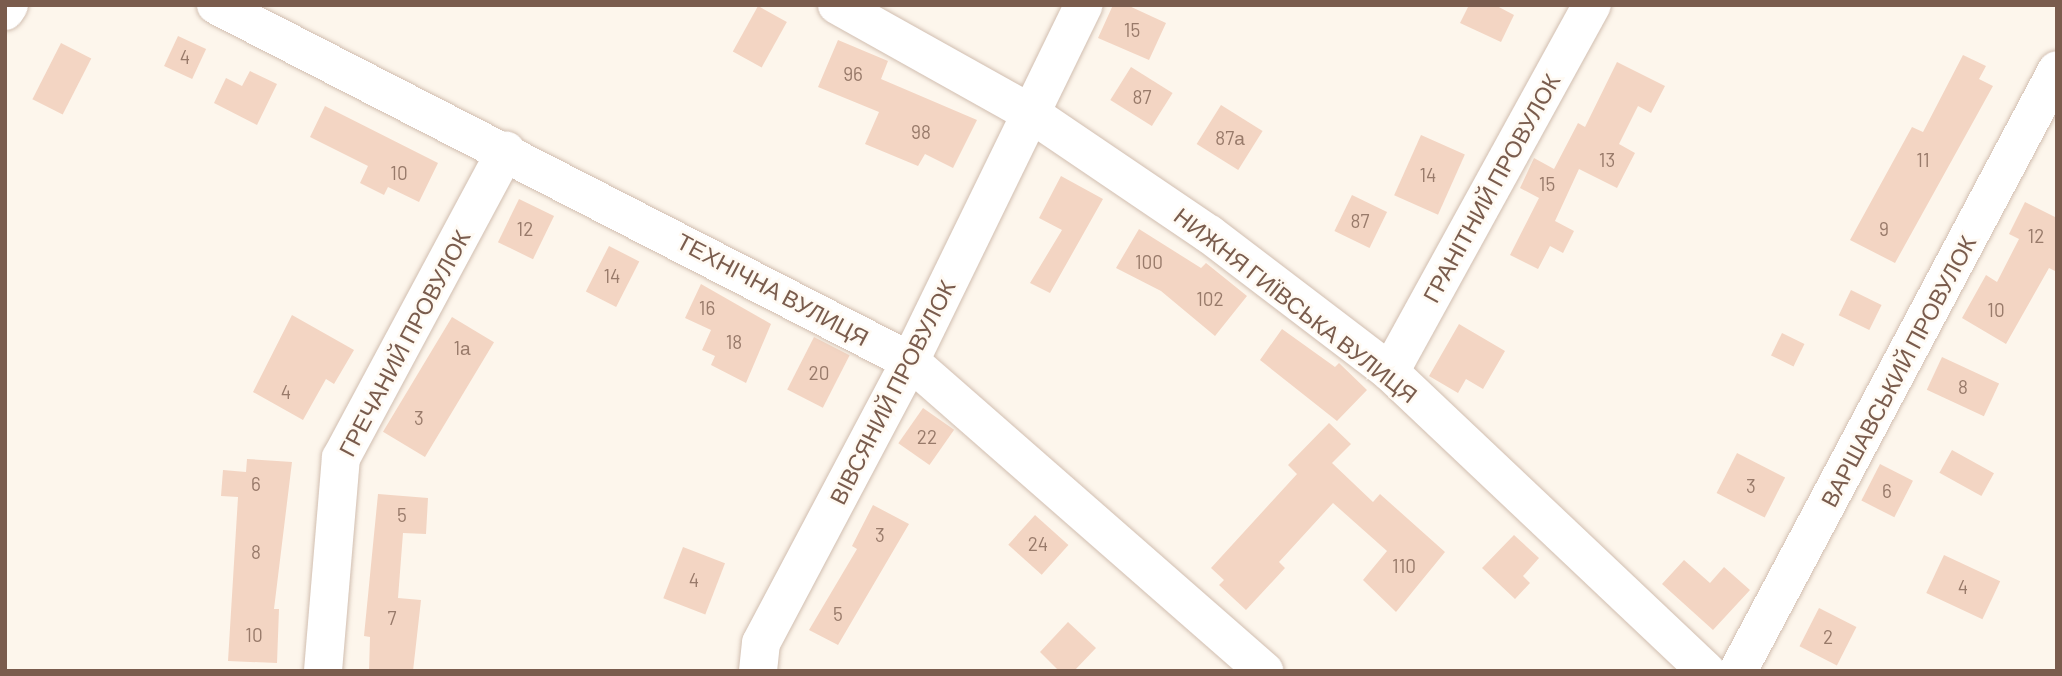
<!DOCTYPE html>
<meta charset="utf-8">
<style>
body{margin:0}
#map{position:relative;width:2062px;height:676px;overflow:hidden;background:#fdf6ec;font-family:Barlow,sans-serif}
div>[style]{position:absolute}
.building>*{inset:0;background:#f3d5c3;transform-origin:0 0}
.roads{filter:drop-shadow(0 0 2px #d1beb0) drop-shadow(0 0 2px #d1beb0)}
.minor>*{height:38px;margin:-19px;padding:0 19px;transform-origin:19px;border-radius:19px;background:#fff}
span{translate:-50% -50%;white-space:nowrap;text-align:center;line-height:1.15;-webkit-text-stroke:5px #fffaf3;paint-order:stroke}
.number-label{font-size:19px;color:#987a6a}
.number-label span{-webkit-text-stroke-width:0}
.street-label{font-size:23px;color:#7a5c4d}
.frame{position:absolute;inset:0;border:7px solid #7a5c4d;pointer-events:none}
</style>
<div id="map">
<div class="building">
<div style="clip-path:polygon(1113px 5px,1127px 5px,1166px 23px,1149px 60px,1098px 38px)"></div>
<div style="clip-path:polygon(1469px 5px,1495px 5px,1514px 15px,1501px 42px,1460px 23px)"></div>
<div style="left:758px;top:6px;width:33px;height:52px;rotate:29deg"></div>
<div style="left:178px;top:36px;width:31px;height:33px;rotate:25deg"></div>
<div style="clip-path:polygon(838px 40px,888px 61px,881px 79px,977px 120px,953px 168px,925px 154px,918px 166px,865px 144px,879px 112px,818px 87px)"></div>
<div style="left:61px;top:43px;width:34px;height:63px;rotate:27deg"></div>
<div style="clip-path:polygon(1963px 55px,1986px 66px,1979px 79px,1993px 86px,1895px 263px,1850px 240px,1912px 127px,1923px 132px)"></div>
<div style="clip-path:polygon(1617px 62px,1665px 86px,1651px 113px,1638px 106px,1619px 144px,1635px 153px,1617px 188px,1579px 169px,1555px 221px,1574px 231px,1563px 253px,1550px 246px,1538px 269px,1510px 255px,1539px 198px,1520px 188px,1534px 158px,1554px 169px,1578px 123px,1585px 127px)"></div>
<div style="left:1131px;top:67px;width:49px;height:39px;rotate:32deg"></div>
<div style="clip-path:polygon(250px 71px,277px 84px,257px 125px,214px 103px,226px 78px,242px 86px)"></div>
<div style="left:1221px;top:105px;width:49px;height:46px;rotate:32deg"></div>
<div style="clip-path:polygon(325px 106px,438px 163px,419px 202px,388px 187px,384px 195px,360px 183px,368px 166px,310px 137px)"></div>
<div style="left:1421px;top:135px;width:48px;height:66px;rotate:24deg"></div>
<div style="clip-path:polygon(1061px 176px,1103px 199px,1050px 293px,1030px 283px,1062px 230px,1039px 218px)"></div>
<div style="left:1352px;top:195px;width:39px;height:40px;rotate:26deg"></div>
<div style="left:519px;top:199px;width:39px;height:48px;rotate:26deg"></div>
<div style="clip-path:polygon(2025px 202px,2057px 218px,2057px 272px,2049px 268px,2006px 344px,1962px 318px,1986px 275px,1997px 282px,2019px 239px,2009px 234px)"></div>
<div style="clip-path:polygon(1139px 229px,1201px 268px,1206px 263px,1247px 296px,1215px 336px,1161px 291px,1116px 268px)"></div>
<div style="left:609px;top:246px;width:34px;height:51px;rotate:27deg"></div>
<div style="clip-path:polygon(701px 284px,771px 324px,746px 383px,711px 365px,715px 356px,702px 350px,711px 330px,685px 318px)"></div>
<div style="left:1851px;top:290px;width:34px;height:28px;rotate:26deg"></div>
<div style="clip-path:polygon(292px 315px,354px 350px,334px 384px,326px 379px,303px 420px,253px 392px)"></div>
<div style="left:452px;top:317px;width:49px;height:134px;rotate:31deg"></div>
<div style="clip-path:polygon(1459px 324px,1505px 351px,1483px 389px,1466px 379px,1458px 393px,1429px 376px)"></div>
<div style="clip-path:polygon(1282px 329px,1335px 367px,1339px 363px,1367px 390px,1337px 421px,1260px 360px)"></div>
<div style="left:1782px;top:333px;width:25px;height:25px;rotate:26deg"></div>
<div style="left:814px;top:337px;width:40px;height:59px;rotate:27deg"></div>
<div style="left:1942px;top:357px;width:63px;height:36px;rotate:25deg"></div>
<div style="left:923px;top:408px;width:38px;height:43px;rotate:35deg"></div>
<div style="clip-path:polygon(1329px 423px,1351px 444px,1332px 463px,1373px 502px,1380px 494px,1445px 552px,1396px 612px,1363px 580px,1387px 551px,1333px 503px,1279px 562px,1285px 568px,1246px 610px,1219px 585px,1224px 580px,1211px 568px,1297px 474px,1288px 465px)"></div>
<div style="left:1952px;top:450px;width:48px;height:26px;rotate:29deg"></div>
<div style="left:1737px;top:453px;width:54px;height:45px;rotate:27deg"></div>
<div style="clip-path:polygon(247px 459px,292px 462px,274px 609px,279px 609px,277px 663px,228px 661px,238px 497px,221px 496px,223px 470px,246px 472px)"></div>
<div style="left:1880px;top:464px;width:37px;height:41px;rotate:27deg"></div>
<div style="clip-path:polygon(378px 494px,428px 498px,426px 534px,403px 533px,398px 598px,421px 600px,413px 671px,369px 671px,370px 637px,364px 636px)"></div>
<div style="clip-path:polygon(873px 505px,909px 524px,838px 645px,809px 630px,857px 549px,852px 546px)"></div>
<div style="left:1035px;top:515px;width:45px;height:40px;rotate:42deg"></div>
<div style="clip-path:polygon(1514px 535px,1539px 558px,1523px 576px,1530px 583px,1515px 599px,1482px 568px)"></div>
<div style="left:683px;top:547px;width:45px;height:55px;rotate:21deg"></div>
<div style="left:1944px;top:555px;width:62px;height:42px;rotate:25deg"></div>
<div style="clip-path:polygon(1684px 560px,1710px 583px,1724px 567px,1750px 590px,1713px 630px,1662px 584px)"></div>
<div style="left:1819px;top:608px;width:42px;height:43px;rotate:27deg"></div>
<div style="clip-path:polygon(1068px 622px,1096px 648px,1074px 671px,1059px 671px,1040px 652px)"></div>
</div>
<div class="roads">
<div class="minor">
<div style="left:216px;top:5px;width:780px;rotate:27.16deg"></div>
<div style="left:910px;top:361px;width:471px;rotate:41.2deg"></div>
<div style="left:837px;top:5px;width:221px;rotate:29.2deg"></div>
<div style="left:1030px;top:113px;width:216px;rotate:34.1deg"></div>
<div style="left:1209px;top:234px;width:228px;rotate:37.3deg"></div>
<div style="left:1390px;top:372px;width:435px;rotate:43.4deg"></div>
<div style="left:5px;top:11px;width:7px;rotate:-56deg"></div>
<div style="left:1390px;top:372px;width:419px;rotate:-61.2deg"></div>
<div style="left:323px;top:671px;width:214px;rotate:-85.2deg"></div>
<div style="left:341px;top:458px;width:349px;rotate:-61.8deg"></div>
<div style="left:758px;top:671px;width:28px;rotate:-84deg"></div>
<div style="left:761px;top:643px;width:319px;rotate:-62.1deg"></div>
<div style="left:910px;top:361px;width:396px;rotate:-64deg"></div>
<div style="left:1738px;top:671px;width:680px;rotate:-62.04deg"></div>
</div>
</div>
<div class="number-label">
<span style="left:1132px;top:30px">15</span>
<span style="left:185px;top:57px">4</span>
<span style="left:853px;top:74px">96</span>
<span style="left:1142px;top:97px">87</span>
<span style="left:921px;top:132px">98</span>
<span style="left:1230px;top:138px">87а</span>
<span style="left:1607px;top:160px">13</span>
<span style="left:1923px;top:160px">11</span>
<span style="left:399px;top:173px">10</span>
<span style="left:1428px;top:175px">14</span>
<span style="left:1547px;top:184px">15</span>
<span style="left:1360px;top:221px">87</span>
<span style="left:525px;top:229px">12</span>
<span style="left:1884px;top:229px">9</span>
<span style="left:2036px;top:236px">12</span>
<span style="left:1149px;top:262px">100</span>
<span style="left:612px;top:276px">14</span>
<span style="left:1210px;top:299px">102</span>
<span style="left:707px;top:308px">16</span>
<span style="left:1996px;top:310px">10</span>
<span style="left:734px;top:342px">18</span>
<span style="left:462px;top:348px">1а</span>
<span style="left:819px;top:373px">20</span>
<span style="left:1963px;top:387px">8</span>
<span style="left:286px;top:392px">4</span>
<span style="left:419px;top:418px">3</span>
<span style="left:927px;top:437px">22</span>
<span style="left:256px;top:484px">6</span>
<span style="left:1751px;top:486px">3</span>
<span style="left:1887px;top:491px">6</span>
<span style="left:402px;top:515px">5</span>
<span style="left:880px;top:535px">3</span>
<span style="left:1038px;top:544px">24</span>
<span style="left:256px;top:552px">8</span>
<span style="left:1404px;top:566px">110</span>
<span style="left:694px;top:580px">4</span>
<span style="left:1963px;top:587px">4</span>
<span style="left:838px;top:614px">5</span>
<span style="left:392px;top:618px">7</span>
<span style="left:254px;top:635px">10</span>
<span style="left:1828px;top:637px">2</span>
</div>
<div class="street-label">
<span style="left:1491px;top:188px;rotate:-61deg">ГРАНІТНИЙ ПРОВУЛОК</span>
<span style="left:773px;top:289px;rotate:28deg">ТЕХНІЧНА ВУЛИЦЯ</span>
<span style="left:1296px;top:305px;rotate:38deg">НИЖНЯ ГИЇВСЬКА ВУЛИЦЯ</span>
<span style="left:404px;top:343px;rotate:-62deg">ГРЕЧАНИЙ ПРОВУЛОК</span>
<span style="left:1898px;top:371px;rotate:-62deg">ВАРШАВСЬКИЙ ПРОВУЛОК</span>
<span style="left:892px;top:392px;rotate:-63deg">ВІВСЯНИЙ ПРОВУЛОК</span>
</div>
<div class="frame"></div>
</div>
